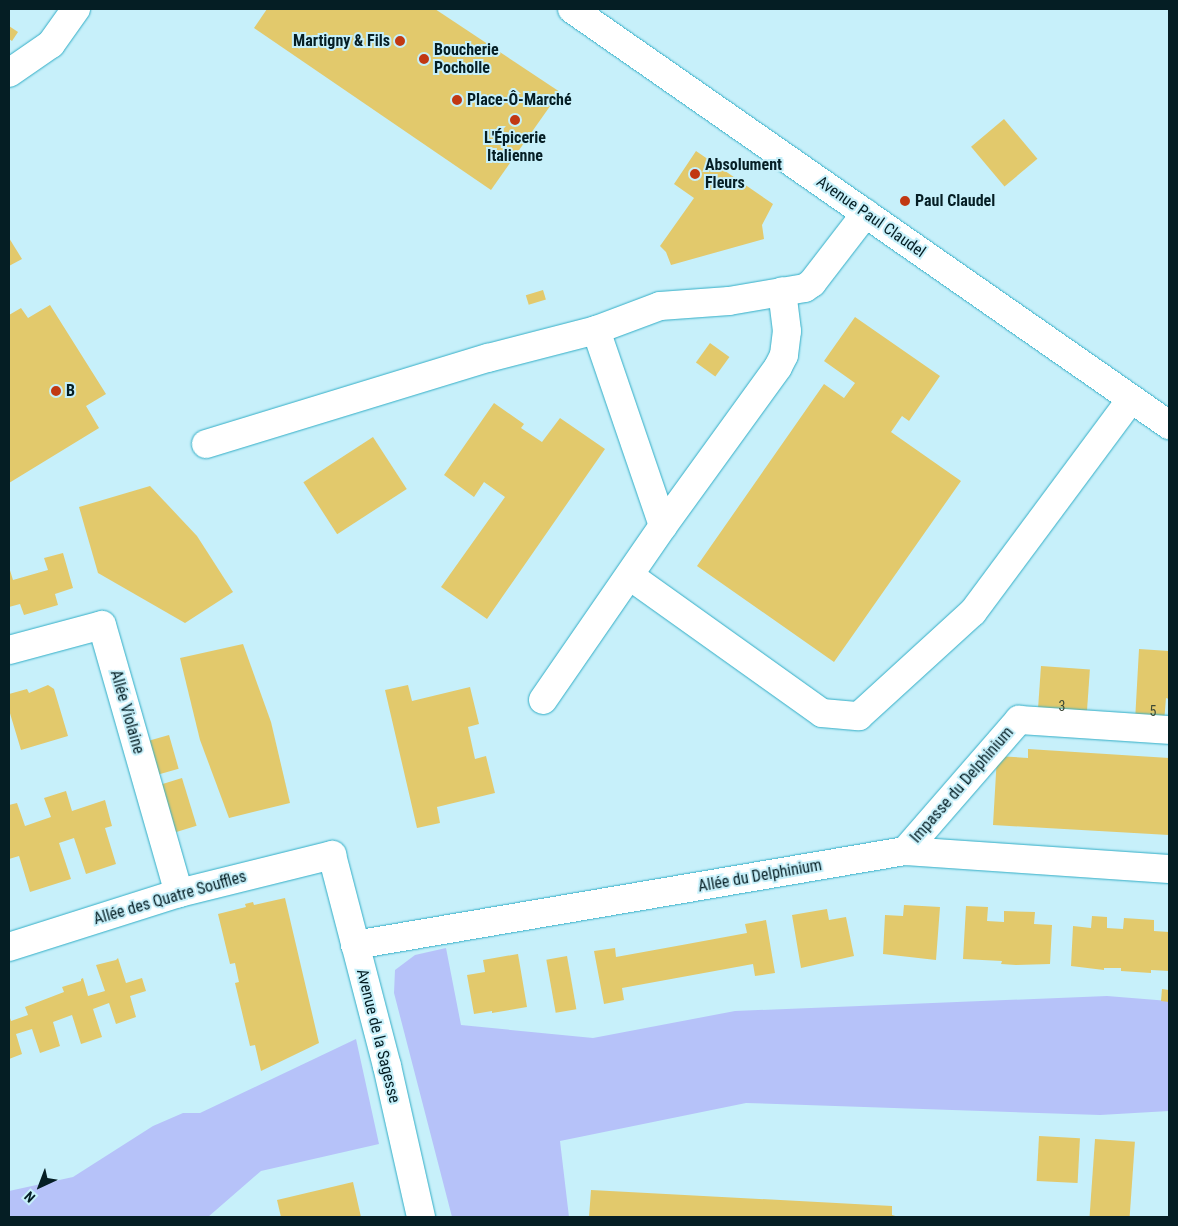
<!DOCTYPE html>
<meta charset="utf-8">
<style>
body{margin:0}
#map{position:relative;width:1178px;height:1226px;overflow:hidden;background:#c7f0fa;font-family:"Roboto Condensed",sans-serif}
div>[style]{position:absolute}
.green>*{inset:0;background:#b6c2f9}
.building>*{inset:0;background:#e2c96c;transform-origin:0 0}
.roads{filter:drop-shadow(0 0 1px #31adc6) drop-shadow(0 0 1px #31adc6)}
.minor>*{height:28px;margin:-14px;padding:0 14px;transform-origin:14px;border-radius:14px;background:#fff}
.dots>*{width:14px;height:14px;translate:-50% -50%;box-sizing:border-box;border:2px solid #c7f0fa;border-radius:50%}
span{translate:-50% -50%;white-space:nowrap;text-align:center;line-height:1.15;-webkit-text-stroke:4px #c7f0fa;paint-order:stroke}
.number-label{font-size:14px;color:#3c4936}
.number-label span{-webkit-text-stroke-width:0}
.poi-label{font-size:16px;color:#051e24;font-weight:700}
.right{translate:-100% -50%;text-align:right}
.left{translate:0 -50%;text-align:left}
.street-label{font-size:16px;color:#051e24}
.frame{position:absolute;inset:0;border:10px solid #051e24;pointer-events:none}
.north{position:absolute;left:15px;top:1161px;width:50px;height:50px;-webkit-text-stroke:4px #c7f0fa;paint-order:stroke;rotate:223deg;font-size:14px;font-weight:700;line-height:20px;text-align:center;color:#051e24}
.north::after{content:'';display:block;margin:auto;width:18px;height:22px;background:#051e24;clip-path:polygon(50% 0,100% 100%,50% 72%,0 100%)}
</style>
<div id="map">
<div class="green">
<div style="clip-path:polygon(446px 948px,461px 1025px,593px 1038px,735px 1011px,1107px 996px,1169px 1001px,1169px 1111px,1100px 1115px,746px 1103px,560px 1141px,569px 1217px,452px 1217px,394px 993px,395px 970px,415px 955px)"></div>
<div style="clip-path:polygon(356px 1039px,379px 1144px,261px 1171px,208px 1217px,9px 1217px,9px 1191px,73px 1177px,153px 1126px,183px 1113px,200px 1113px)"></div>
</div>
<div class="building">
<div style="clip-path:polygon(267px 9px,435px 9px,560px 92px,491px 190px,254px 28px)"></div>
<div style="clip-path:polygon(9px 26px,18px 32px,12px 41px,9px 39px)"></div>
<div style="left:1004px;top:119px;width:52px;height:43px;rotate:50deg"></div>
<div style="clip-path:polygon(696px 151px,773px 204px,762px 225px,764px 239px,671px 265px,666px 252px,660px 246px,694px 198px,674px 184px)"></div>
<div style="clip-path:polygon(9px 238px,22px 259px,9px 266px)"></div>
<div style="left:543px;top:290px;width:10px;height:18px;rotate:73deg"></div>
<div style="clip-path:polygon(50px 305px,106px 394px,86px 406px,99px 428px,9px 483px,9px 315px,21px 308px,28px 318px)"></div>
<div style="clip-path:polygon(855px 317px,940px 376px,909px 421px,902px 416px,891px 432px,961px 481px,834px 662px,697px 566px,824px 384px,844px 398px,855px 383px,824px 361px)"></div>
<div style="left:710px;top:343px;width:24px;height:24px;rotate:36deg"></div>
<div style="clip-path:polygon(494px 403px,524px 424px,521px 428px,542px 442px,560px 418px,605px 449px,487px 619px,441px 587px,505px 497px,484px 482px,474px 497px,444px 475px)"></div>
<div style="left:373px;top:437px;width:62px;height:83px;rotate:57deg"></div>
<div style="clip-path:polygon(150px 486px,197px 536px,233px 592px,185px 623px,98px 573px,79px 507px)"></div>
<div style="clip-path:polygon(63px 553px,73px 588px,55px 594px,58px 605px,24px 615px,20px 604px,9px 607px,9px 567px,13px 580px,48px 570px,44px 558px)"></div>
<div style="clip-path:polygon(243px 644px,271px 722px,290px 803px,229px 818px,200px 740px,180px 658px)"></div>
<div style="clip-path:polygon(1139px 649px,1169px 651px,1169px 699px,1166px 698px,1164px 723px,1135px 721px)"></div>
<div style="left:1041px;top:666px;width:49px;height:49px;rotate:4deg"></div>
<div style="clip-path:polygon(48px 685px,54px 689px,68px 736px,21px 750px,9px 710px,9px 694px,27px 689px,29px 693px)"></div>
<div style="clip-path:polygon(408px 685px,412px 701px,470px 687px,479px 724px,468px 727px,475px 759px,486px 756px,495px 793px,437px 807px,440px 823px,417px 828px,385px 690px)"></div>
<div style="left:169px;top:735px;width:35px;height:22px;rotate:74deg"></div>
<div style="clip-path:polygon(1028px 749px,1169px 758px,1169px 835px,993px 825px,997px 756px,1028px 758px)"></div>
<div style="left:182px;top:778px;width:50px;height:22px;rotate:73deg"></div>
<div style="clip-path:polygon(66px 791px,72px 811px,105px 800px,112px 826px,105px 828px,116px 864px,86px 874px,74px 838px,59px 843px,71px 879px,30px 892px,19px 856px,9px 859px,9px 805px,17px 803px,25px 826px,51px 817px,44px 798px)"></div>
<div style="clip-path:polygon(285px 898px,319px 1043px,261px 1071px,255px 1045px,250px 1046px,235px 983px,239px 982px,235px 963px,230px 964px,218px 914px,246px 907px,245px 904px,253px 902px,254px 905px)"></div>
<div style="clip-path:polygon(904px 905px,940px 907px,936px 960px,883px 954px,885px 915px,903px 916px)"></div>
<div style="clip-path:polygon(966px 906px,988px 907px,987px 921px,1004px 922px,1004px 911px,1035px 912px,1034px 924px,1052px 925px,1050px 964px,1016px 965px,1001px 964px,1002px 961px,963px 959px)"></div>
<div style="clip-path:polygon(827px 909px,829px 920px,846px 917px,854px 956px,801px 968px,792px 915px)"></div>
<div style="clip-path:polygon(1092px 916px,1107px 917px,1107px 928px,1123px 929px,1124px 918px,1154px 920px,1154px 931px,1169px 932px,1169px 971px,1151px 970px,1151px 973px,1121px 971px,1121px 968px,1104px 968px,1104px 970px,1071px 966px,1073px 926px,1091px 928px)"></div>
<div style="clip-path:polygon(766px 920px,775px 973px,755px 976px,753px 964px,622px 988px,624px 1000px,604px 1004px,594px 951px,615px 948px,616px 957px,682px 945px,747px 933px,745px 924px)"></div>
<div style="clip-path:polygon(518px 954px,527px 1007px,492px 1013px,492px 1011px,474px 1014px,467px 975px,485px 972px,483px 960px)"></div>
<div style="left:567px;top:956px;width:54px;height:21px;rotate:80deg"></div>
<div style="clip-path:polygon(118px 958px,126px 983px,142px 978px,146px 991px,130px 996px,136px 1017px,116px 1024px,109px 1003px,93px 1009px,102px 1037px,81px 1044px,72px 1015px,53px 1022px,60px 1046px,40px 1053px,32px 1029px,16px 1034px,22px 1054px,9px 1059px,9px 1015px,11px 1021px,28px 1015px,25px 1007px,64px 992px,62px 987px,81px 981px,81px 979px,83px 978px,88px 996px,105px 991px,96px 965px,116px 960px)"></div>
<div style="clip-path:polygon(1162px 989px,1169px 990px,1169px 1002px,1161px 1001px)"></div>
<div style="left:1039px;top:1136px;width:41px;height:45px;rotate:3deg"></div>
<div style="left:1095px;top:1139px;width:40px;height:78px;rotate:4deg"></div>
<div style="clip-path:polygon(353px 1182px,361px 1217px,281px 1217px,277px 1200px)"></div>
<div style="clip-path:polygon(591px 1190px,892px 1206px,892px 1215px,899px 1217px,589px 1217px)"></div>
</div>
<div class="roads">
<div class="minor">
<div style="left:572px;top:9px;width:728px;rotate:34.87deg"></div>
<div style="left:9px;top:73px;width:51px;rotate:-34.6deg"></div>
<div style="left:51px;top:44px;width:43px;rotate:-54.5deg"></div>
<div style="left:596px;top:330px;width:207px;rotate:71.1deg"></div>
<div style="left:206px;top:444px;width:295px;rotate:-17deg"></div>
<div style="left:488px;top:358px;width:112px;rotate:-14.5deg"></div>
<div style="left:596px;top:330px;width:68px;rotate:-20.6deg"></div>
<div style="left:660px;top:306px;width:69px;rotate:-4.1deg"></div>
<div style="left:729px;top:301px;width:77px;rotate:-9.7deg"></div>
<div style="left:805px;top:288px;width:9px;rotate:-36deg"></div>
<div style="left:812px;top:283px;width:88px;rotate:-52.4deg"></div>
<div style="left:630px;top:576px;width:236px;rotate:35.5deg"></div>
<div style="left:822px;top:713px;width:37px;rotate:5deg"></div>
<div style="left:859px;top:716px;width:154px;rotate:-42.4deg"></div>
<div style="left:973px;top:612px;width:265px;rotate:-53.4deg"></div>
<div style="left:9px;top:650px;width:96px;rotate:-15deg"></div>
<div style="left:102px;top:625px;width:279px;rotate:74deg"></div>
<div style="left:543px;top:700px;width:211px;rotate:-55.4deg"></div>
<div style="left:663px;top:526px;width:196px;rotate:-54.1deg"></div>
<div style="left:778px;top:367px;width:13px;rotate:-63deg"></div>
<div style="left:784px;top:355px;width:24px;rotate:-83deg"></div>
<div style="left:787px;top:331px;width:40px;rotate:-97.1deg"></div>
<div style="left:905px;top:851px;width:174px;rotate:-49deg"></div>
<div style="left:1019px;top:720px;width:150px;rotate:3.8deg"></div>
<div style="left:355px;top:945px;width:558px;rotate:-9.7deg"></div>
<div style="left:905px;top:851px;width:265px;rotate:3.9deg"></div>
<div style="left:9px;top:947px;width:178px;rotate:-17.6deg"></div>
<div style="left:179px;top:893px;width:158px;rotate:-13.9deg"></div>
<div style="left:332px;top:855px;width:218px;rotate:75.4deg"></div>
<div style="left:387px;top:1066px;width:155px;rotate:77.3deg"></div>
</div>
</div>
<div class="dots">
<div style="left:400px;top:41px;background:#c13813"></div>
<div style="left:424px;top:59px;background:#c13813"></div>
<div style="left:457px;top:100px;background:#c13813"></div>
<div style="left:515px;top:120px;background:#c13813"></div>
<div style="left:695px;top:174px;background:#c13813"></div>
<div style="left:905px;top:201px;background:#c13813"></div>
<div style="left:56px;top:391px;background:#c13813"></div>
</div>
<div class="number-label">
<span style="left:1062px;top:706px">3</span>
<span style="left:1153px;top:711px">5</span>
</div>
<div class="poi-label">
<span class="right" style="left:390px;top:41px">Martigny &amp; Fils</span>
<span class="left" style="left:434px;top:59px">Boucherie<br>Pocholle</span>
<span class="left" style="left:467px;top:100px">Place-Ô-Marché</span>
<span style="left:515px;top:147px">L'Épicerie<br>Italienne</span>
<span class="left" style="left:705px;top:174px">Absolument<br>Fleurs</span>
<span class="left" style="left:915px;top:201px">Paul Claudel</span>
<span class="left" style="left:66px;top:391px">B</span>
</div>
<div class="street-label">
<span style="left:871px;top:217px;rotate:35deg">Avenue Paul Claudel</span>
<span style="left:127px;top:712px;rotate:74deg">Allée Violaine</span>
<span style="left:962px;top:785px;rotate:-49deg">Impasse du Delphinium</span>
<span style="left:760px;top:876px;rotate:-10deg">Allée du Delphinium</span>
<span style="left:170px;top:898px;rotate:-16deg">Allée des Quatre Souffles</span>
<span style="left:378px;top:1036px;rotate:76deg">Avenue de la Sagesse</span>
</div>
<div class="frame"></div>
<div class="north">N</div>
</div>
